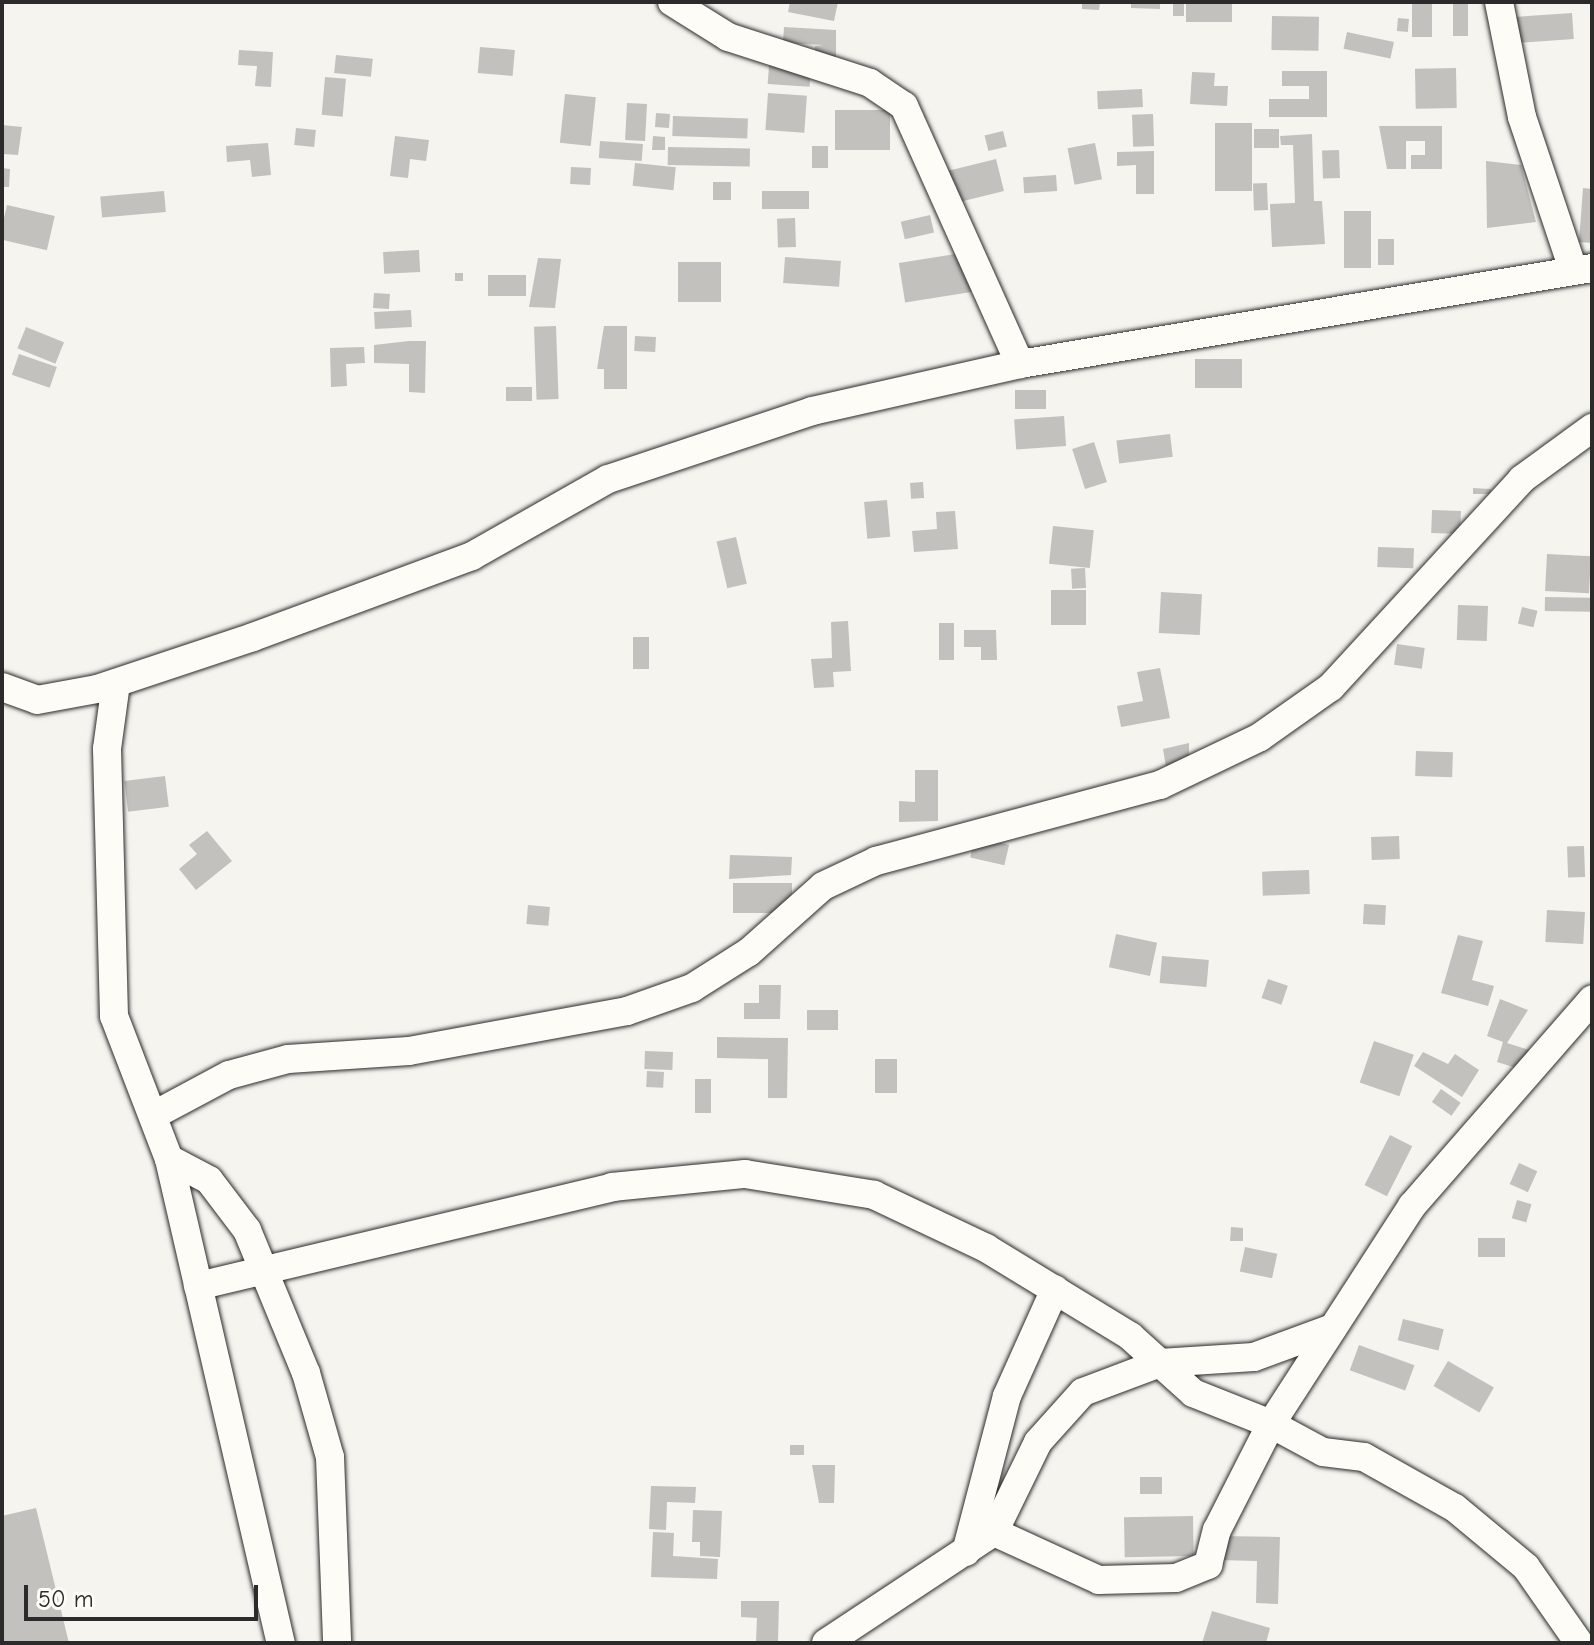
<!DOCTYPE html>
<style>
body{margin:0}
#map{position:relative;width:1594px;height:1645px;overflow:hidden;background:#f5f4ef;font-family:"Comic Neue",sans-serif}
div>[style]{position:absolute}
.building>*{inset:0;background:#c2c1be;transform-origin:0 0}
.roads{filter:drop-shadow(0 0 2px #2b2b2b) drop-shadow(0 0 2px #2b2b2b)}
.street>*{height:28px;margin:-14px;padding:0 14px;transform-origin:14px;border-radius:14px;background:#fdfcf7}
span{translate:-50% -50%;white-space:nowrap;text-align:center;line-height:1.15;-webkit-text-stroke:6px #fdfcf7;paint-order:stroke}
.frame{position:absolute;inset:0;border:4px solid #2b2b2b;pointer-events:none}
.scale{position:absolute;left:24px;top:1585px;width:234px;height:36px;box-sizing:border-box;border:4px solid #2b2b2b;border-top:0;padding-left:10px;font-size:24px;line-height:28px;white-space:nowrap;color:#2b2b2b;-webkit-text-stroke:6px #fdfcf7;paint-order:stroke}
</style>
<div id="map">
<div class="building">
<div style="clip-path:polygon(790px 2px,838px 2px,834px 21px,788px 12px)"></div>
<div style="clip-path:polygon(1082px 2px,1100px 2px,1099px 10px,1082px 9px)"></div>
<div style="clip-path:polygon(1131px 2px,1160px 2px,1160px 9px,1131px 8px)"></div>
<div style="left:1173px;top:2px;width:11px;height:14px"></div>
<div style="left:1186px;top:2px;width:46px;height:20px"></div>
<div style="left:1412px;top:2px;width:20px;height:35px"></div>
<div style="left:1453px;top:2px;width:15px;height:34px"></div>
<div style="left:1572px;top:13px;width:26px;height:61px;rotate:86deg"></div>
<div style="left:1272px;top:16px;width:47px;height:34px;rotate:1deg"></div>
<div style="left:1398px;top:18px;width:11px;height:13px;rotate:5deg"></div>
<div style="clip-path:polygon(784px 27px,836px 30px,836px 61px,815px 61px,815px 46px,824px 45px,783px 43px)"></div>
<div style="left:1347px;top:32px;width:48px;height:17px;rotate:12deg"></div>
<div style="left:480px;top:47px;width:35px;height:26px;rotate:5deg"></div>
<div style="clip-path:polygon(239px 50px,273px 52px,271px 87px,255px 86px,257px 66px,238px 65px)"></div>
<div style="left:770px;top:51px;width:42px;height:33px;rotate:4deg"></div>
<div style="left:336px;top:55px;width:37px;height:18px;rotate:6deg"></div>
<div style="left:1456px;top:68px;width:40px;height:41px;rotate:89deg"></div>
<div style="clip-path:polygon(1282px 71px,1327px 71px,1327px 117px,1269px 117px,1269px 99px,1309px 99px,1309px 86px,1282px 86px)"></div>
<div style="clip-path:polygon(1192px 72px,1215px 73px,1214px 86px,1228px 86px,1227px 106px,1190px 104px)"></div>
<div style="left:325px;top:77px;width:21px;height:38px;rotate:5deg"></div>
<div style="left:1142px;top:89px;width:18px;height:45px;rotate:87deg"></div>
<div style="left:768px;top:93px;width:39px;height:37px;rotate:4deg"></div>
<div style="left:565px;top:94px;width:31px;height:49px;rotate:6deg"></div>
<div style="left:627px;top:103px;width:20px;height:37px;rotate:3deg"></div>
<div style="left:835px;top:110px;width:55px;height:40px"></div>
<div style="left:656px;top:113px;width:14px;height:14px;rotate:4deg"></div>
<div style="left:1153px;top:114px;width:32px;height:21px;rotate:88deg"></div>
<div style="left:673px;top:116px;width:75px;height:20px;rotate:2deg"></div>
<div style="left:1215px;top:123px;width:37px;height:68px"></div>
<div style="clip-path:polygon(2px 125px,22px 127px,18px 155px,3px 154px)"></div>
<div style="clip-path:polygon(1379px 126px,1442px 126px,1442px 169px,1411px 169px,1411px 155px,1425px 155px,1425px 141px,1406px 141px,1406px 169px,1387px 169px)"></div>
<div style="left:296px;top:128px;width:20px;height:17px;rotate:6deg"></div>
<div style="left:1254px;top:129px;width:25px;height:19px"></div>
<div style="left:1003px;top:131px;width:16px;height:19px;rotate:76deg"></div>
<div style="clip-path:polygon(1312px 134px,1314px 201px,1322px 201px,1325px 244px,1272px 247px,1270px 204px,1295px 203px,1293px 145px,1281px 145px,1280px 136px)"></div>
<div style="clip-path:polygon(395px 136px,429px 140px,426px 161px,410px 159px,408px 178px,390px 176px)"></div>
<div style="clip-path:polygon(653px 136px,665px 137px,665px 150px,652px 150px)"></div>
<div style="left:600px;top:141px;width:43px;height:17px;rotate:4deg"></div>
<div style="clip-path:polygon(268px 143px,271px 175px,252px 177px,250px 160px,227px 162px,226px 146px)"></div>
<div style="left:1095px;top:143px;width:37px;height:28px;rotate:79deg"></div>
<div style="left:812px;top:146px;width:16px;height:22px"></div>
<div style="left:668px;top:147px;width:82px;height:18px;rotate:1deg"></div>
<div style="left:1339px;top:150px;width:28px;height:17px;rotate:88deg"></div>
<div style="clip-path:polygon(1154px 151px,1154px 194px,1136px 194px,1136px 165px,1117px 166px,1117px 152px)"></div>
<div style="left:996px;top:159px;width:33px;height:49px;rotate:76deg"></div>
<div style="clip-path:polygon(1486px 161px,1521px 165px,1536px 222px,1487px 228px)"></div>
<div style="left:635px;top:163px;width:41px;height:23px;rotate:6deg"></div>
<div style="left:571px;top:167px;width:20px;height:17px;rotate:3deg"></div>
<div style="clip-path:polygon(2px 168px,10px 169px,9px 187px,2px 187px)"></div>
<div style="left:1056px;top:175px;width:16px;height:33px;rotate:86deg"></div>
<div style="left:713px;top:182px;width:18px;height:18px"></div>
<div style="left:1267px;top:183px;width:27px;height:14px;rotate:88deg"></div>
<div style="clip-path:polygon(1583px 188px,1592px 189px,1592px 243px,1579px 242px)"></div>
<div style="left:164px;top:191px;width:21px;height:64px;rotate:85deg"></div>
<div style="left:762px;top:191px;width:47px;height:18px"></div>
<div style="left:7px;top:205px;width:49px;height:35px;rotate:13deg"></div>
<div style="left:1344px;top:211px;width:27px;height:57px"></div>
<div style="left:930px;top:215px;width:18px;height:30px;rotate:77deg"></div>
<div style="left:795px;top:218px;width:29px;height:18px;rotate:88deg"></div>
<div style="left:1378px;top:239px;width:16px;height:26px"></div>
<div style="left:419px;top:250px;width:22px;height:36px;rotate:87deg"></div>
<div style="left:968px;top:252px;width:40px;height:70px;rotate:81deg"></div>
<div style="left:785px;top:257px;width:56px;height:26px;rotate:4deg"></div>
<div style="clip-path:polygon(538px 258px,561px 259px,555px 308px,529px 307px)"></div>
<div style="left:678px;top:262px;width:43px;height:40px"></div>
<div style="left:455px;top:273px;width:8px;height:8px"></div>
<div style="left:488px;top:275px;width:38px;height:21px"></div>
<div style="left:374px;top:293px;width:16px;height:15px;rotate:4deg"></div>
<div style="left:411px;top:310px;width:17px;height:37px;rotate:87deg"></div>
<div style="left:556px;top:326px;width:73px;height:22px;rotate:88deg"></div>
<div style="clip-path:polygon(604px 326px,627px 326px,627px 389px,604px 389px,604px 369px,597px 369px)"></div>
<div style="left:26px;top:327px;width:41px;height:23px;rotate:22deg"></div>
<div style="left:635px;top:336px;width:21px;height:15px;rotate:3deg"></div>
<div style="clip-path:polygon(409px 341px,426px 341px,425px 393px,409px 392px,409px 364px,374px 363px,374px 345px)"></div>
<div style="clip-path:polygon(364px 347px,365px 363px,346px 364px,347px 386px,331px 387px,330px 348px)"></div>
<div style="left:19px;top:354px;width:40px;height:22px;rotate:19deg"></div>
<div style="left:1195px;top:359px;width:47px;height:29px"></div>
<div style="left:506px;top:387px;width:26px;height:14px"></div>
<div style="left:1015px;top:390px;width:31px;height:19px"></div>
<div style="left:1064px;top:416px;width:30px;height:50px;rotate:86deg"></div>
<div style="left:1170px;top:434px;width:23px;height:54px;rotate:83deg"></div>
<div style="left:1094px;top:442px;width:42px;height:23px;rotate:72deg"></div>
<div style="left:923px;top:482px;width:16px;height:13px;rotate:86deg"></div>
<div style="clip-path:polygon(1473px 488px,1491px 489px,1491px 494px,1473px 494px)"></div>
<div style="left:887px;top:500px;width:37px;height:23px;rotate:85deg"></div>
<div style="left:1432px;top:510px;width:29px;height:23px;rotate:2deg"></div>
<div style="clip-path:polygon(955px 511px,958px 549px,914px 552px,912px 531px,937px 529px,936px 512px)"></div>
<div style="left:1053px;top:526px;width:41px;height:38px;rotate:6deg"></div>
<div style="left:736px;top:537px;width:48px;height:20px;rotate:77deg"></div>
<div style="left:1378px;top:547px;width:36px;height:20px;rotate:2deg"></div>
<div style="left:1547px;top:554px;width:44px;height:37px;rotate:3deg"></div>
<div style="left:1085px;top:568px;width:20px;height:14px;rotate:87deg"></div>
<div style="left:1051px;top:590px;width:35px;height:35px"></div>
<div style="left:1161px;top:592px;width:41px;height:41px;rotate:3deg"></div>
<div style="left:1545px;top:597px;width:46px;height:14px;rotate:1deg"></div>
<div style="left:1458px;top:605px;width:30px;height:35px;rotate:2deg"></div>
<div style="left:1522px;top:607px;width:16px;height:17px;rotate:14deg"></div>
<div style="clip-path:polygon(848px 621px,851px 671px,833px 672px,834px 687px,814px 688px,811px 659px,832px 658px,831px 622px)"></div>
<div style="left:939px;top:623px;width:15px;height:37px"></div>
<div style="clip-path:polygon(964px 630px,996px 630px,997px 660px,981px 660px,981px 647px,964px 647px)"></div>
<div style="left:633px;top:637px;width:16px;height:32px"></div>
<div style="left:1397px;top:644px;width:28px;height:21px;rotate:8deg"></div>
<div style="clip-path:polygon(1160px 668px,1170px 718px,1121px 727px,1117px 706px,1143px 701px,1137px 672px)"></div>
<div style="clip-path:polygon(1189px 743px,1189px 762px,1166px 767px,1163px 749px)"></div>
<div style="left:1416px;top:751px;width:37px;height:25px;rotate:2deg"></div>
<div style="clip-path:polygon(915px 770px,938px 770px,938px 821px,899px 822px,899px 801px,915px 802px)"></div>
<div style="left:165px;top:776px;width:31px;height:41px;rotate:83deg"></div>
<div style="clip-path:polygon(207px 831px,232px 861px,196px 890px,179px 869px,197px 854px,189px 845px)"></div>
<div style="left:1399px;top:836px;width:23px;height:28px;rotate:88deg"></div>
<div style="left:975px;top:837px;width:35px;height:21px;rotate:13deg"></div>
<div style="left:1584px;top:846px;width:31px;height:17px;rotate:88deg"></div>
<div style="clip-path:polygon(730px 855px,792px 857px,791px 875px,729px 879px)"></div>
<div style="left:1309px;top:870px;width:24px;height:47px;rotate:88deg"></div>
<div style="left:792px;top:883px;width:30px;height:59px;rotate:90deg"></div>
<div style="left:1364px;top:904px;width:22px;height:20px;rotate:3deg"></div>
<div style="left:528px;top:905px;width:22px;height:19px;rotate:5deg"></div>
<div style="left:1547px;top:910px;width:38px;height:32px;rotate:3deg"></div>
<div style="left:1116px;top:934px;width:42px;height:34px;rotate:12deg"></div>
<div style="clip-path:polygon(1458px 935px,1483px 941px,1472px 980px,1494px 986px,1488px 1006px,1441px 993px)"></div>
<div style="left:1162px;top:956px;width:47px;height:27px;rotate:5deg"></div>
<div style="left:1268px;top:979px;width:21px;height:20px;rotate:19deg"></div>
<div style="clip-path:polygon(759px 985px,781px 985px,780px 1019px,744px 1019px,744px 1003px,759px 1003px)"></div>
<div style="clip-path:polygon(1500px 999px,1528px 1010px,1507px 1043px,1532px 1051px,1526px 1071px,1497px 1062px,1503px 1042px,1487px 1036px)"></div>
<div style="left:807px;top:1010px;width:31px;height:20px"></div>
<div style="clip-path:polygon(717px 1037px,788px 1038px,787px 1098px,768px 1098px,768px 1059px,717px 1058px)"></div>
<div style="left:1374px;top:1041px;width:42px;height:44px;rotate:19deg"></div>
<div style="left:645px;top:1051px;width:28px;height:18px;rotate:2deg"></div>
<div style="clip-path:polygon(1423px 1052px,1448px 1064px,1455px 1054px,1479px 1070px,1462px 1097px,1414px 1066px)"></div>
<div style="left:875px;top:1059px;width:22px;height:34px"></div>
<div style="left:647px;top:1071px;width:17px;height:16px;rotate:3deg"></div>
<div style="left:695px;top:1079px;width:16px;height:34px"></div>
<div style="left:1441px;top:1089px;width:24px;height:16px;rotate:35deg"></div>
<div style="left:1390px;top:1135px;width:25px;height:56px;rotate:27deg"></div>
<div style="left:1519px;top:1163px;width:20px;height:23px;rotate:24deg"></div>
<div style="left:1517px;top:1200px;width:15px;height:19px;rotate:16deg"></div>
<div style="clip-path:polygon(1231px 1227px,1243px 1228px,1243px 1241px,1230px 1241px)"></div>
<div style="left:1478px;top:1238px;width:27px;height:19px"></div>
<div style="left:1245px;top:1247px;width:33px;height:25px;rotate:12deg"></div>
<div style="left:1403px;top:1319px;width:42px;height:22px;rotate:14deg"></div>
<div style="left:1359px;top:1345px;width:59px;height:27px;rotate:20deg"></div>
<div style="left:1448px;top:1361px;width:53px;height:29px;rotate:30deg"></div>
<div style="left:790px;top:1445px;width:14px;height:10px"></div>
<div style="clip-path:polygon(812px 1465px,835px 1465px,834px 1503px,819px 1503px)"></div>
<div style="left:1140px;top:1477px;width:22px;height:17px"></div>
<div style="clip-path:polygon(651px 1486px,696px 1487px,695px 1503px,667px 1502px,666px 1530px,649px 1529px)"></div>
<div style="clip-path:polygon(36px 1508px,69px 1643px,2px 1643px,2px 1516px)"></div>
<div style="clip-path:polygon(693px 1510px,722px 1511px,720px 1557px,700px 1556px,700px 1542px,692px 1542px)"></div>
<div style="left:1193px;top:1516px;width:40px;height:69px;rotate:89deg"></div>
<div style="clip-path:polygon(653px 1532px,674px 1533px,673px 1556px,718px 1559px,717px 1579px,651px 1577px)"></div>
<div style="clip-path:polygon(1218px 1536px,1280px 1537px,1278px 1604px,1256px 1603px,1257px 1561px,1217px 1560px)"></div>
<div style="clip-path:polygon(741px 1601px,779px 1601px,778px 1641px,756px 1641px,757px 1618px,741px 1617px)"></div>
<div style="clip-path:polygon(1212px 1611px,1270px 1628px,1266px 1643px,1202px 1643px)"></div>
</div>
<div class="roads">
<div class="street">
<div style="left:672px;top:2px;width:66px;rotate:32deg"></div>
<div style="left:728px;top:37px;width:149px;rotate:17.9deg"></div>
<div style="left:870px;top:83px;width:41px;rotate:34.1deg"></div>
<div style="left:904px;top:106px;width:283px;rotate:65.8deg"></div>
<div style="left:1499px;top:2px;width:117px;rotate:78.7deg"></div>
<div style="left:1522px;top:117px;width:160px;rotate:71.5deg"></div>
<div style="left:116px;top:683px;width:67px;rotate:97.8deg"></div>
<div style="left:107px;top:749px;width:267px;rotate:88.5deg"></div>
<div style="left:114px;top:1016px;width:153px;rotate:69deg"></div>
<div style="left:169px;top:1159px;width:497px;rotate:77deg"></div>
<div style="left:2px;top:687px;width:37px;rotate:20deg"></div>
<div style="left:37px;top:700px;width:61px;rotate:-10.4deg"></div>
<div style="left:97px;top:689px;width:164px;rotate:-18.4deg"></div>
<div style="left:253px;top:637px;width:233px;rotate:-20.3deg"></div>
<div style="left:472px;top:556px;width:156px;rotate:-29.5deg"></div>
<div style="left:608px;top:479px;width:215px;rotate:-18.4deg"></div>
<div style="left:812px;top:411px;width:213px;rotate:-12.7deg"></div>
<div style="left:1020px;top:364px;width:580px;rotate:-9.53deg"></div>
<div style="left:154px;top:1115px;width:85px;rotate:-28.1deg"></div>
<div style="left:229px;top:1075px;width:61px;rotate:-15.2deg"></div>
<div style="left:288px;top:1059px;width:121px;rotate:-3.8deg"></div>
<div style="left:409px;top:1051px;width:222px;rotate:-10.4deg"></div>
<div style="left:627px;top:1011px;width:69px;rotate:-19.5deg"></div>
<div style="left:692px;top:988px;width:67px;rotate:-32.3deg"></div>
<div style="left:749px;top:952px;width:99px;rotate:-41.7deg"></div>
<div style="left:823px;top:886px;width:59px;rotate:-25.3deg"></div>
<div style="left:876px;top:861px;width:294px;rotate:-15deg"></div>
<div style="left:1160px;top:785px;width:111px;rotate:-25.6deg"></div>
<div style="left:1260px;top:737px;width:87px;rotate:-35.2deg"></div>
<div style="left:1331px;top:687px;width:282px;rotate:-47.4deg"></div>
<div style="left:1522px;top:479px;width:87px;rotate:-36.1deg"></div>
<div style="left:169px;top:1159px;width:45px;rotate:27.7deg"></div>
<div style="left:209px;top:1180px;width:63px;rotate:52.8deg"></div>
<div style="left:247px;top:1230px;width:155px;rotate:67.6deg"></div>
<div style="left:306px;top:1373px;width:87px;rotate:74.1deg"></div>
<div style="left:330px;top:1457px;width:186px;rotate:87.8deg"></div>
<div style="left:198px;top:1286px;width:426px;rotate:-13.4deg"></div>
<div style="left:612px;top:1187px;width:134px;rotate:-5.6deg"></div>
<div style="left:745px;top:1174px;width:131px;rotate:9.2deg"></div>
<div style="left:874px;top:1195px;width:124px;rotate:25.3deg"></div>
<div style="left:986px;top:1248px;width:169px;rotate:31.4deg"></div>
<div style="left:1130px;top:1336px;width:85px;rotate:42.1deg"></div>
<div style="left:1193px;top:1393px;width:84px;rotate:21.7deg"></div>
<div style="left:1271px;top:1424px;width:260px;rotate:-57.1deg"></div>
<div style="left:1412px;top:1206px;width:274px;rotate:-48.9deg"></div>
<div style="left:994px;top:1532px;width:100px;rotate:-63.9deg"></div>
<div style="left:1038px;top:1442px;width:67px;rotate:-48deg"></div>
<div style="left:1083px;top:1392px;width:82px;rotate:-20.6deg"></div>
<div style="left:1160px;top:1363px;width:94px;rotate:-3.7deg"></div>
<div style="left:1254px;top:1357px;width:84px;rotate:-20.2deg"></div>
<div style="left:966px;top:1552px;width:161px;rotate:-75.3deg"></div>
<div style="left:1007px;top:1396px;width:117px;rotate:-65.8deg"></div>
<div style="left:826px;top:1643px;width:201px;rotate:-33.5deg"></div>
<div style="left:994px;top:1532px;width:115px;rotate:24.6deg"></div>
<div style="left:1099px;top:1580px;width:77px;rotate:-1.5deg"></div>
<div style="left:1176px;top:1578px;width:35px;rotate:-22deg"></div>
<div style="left:1208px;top:1565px;width:36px;rotate:-76deg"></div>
<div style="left:1217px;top:1530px;width:119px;rotate:-63deg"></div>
<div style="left:1271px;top:1424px;width:59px;rotate:28.3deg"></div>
<div style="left:1323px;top:1452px;width:41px;rotate:7deg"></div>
<div style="left:1364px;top:1457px;width:104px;rotate:29.3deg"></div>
<div style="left:1455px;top:1508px;width:92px;rotate:39.7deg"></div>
<div style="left:1526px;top:1567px;width:93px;rotate:55.1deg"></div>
</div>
</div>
<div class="frame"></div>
<div class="scale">50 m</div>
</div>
